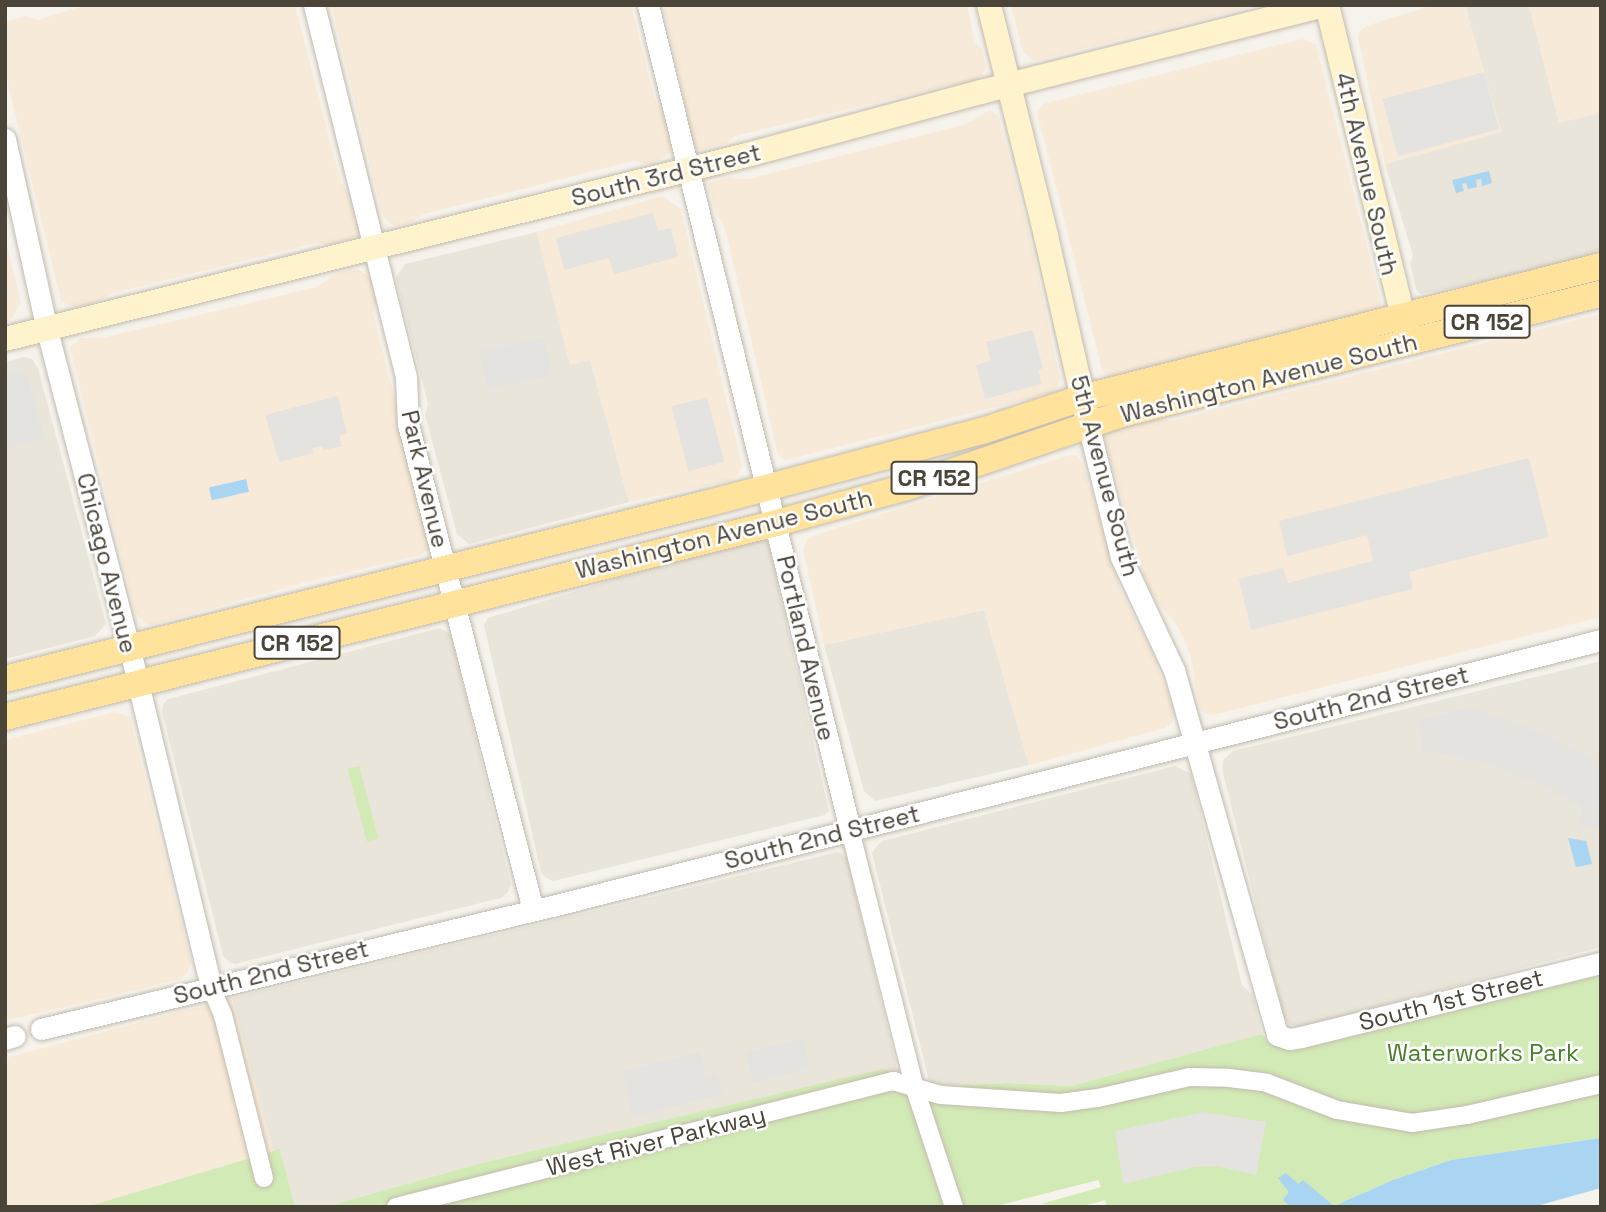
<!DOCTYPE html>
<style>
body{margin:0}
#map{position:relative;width:1606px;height:1212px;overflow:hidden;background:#f6f3ec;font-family:"Space Grotesk",sans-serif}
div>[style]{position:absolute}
.residential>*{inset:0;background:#eae5da}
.commercial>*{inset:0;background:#f7ead8}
.green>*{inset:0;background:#d2eab5;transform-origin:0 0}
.parking>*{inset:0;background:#e5e3e0;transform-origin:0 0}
.water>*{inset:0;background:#a9d4f2;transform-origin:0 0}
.roads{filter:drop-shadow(0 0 2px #c2bbae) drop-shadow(0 0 2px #c2bbae)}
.minor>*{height:18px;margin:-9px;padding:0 9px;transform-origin:9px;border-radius:9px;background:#fff}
.tertiary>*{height:21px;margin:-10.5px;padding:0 10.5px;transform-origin:10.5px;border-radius:10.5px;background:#fff}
.secondary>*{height:24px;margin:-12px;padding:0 12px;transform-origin:12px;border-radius:12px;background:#fff3cd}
.primary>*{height:26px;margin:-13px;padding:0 13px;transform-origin:13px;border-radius:13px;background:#ffe39c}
span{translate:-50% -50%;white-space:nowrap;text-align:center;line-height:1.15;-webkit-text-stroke:5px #fff;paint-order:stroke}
.shield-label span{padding:2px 5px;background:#fff;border:2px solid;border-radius:5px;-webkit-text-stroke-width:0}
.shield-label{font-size:23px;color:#4b4439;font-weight:700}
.street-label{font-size:24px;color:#4b4439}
.park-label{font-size:24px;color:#4a7f2a}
.frame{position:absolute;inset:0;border:7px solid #4b4439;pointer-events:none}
</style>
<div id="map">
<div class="residential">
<div style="clip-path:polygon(1465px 5px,1529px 5px,1559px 122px,1601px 113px,1601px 258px,1421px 294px,1416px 289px,1410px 263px,1413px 255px,1385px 164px,1501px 132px)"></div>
<div style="clip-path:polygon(537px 232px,570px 364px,590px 359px,629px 502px,469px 544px,457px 534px,425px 415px,428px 404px,396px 278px,405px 264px)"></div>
<div style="clip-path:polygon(24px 357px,32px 359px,38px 368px,106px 624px,95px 636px,5px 659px,5px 362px)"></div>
<div style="clip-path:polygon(756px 536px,768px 542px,829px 811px,825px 815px,553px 881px,545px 877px,541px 872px,484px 625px,488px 618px)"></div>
<div style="clip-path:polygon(984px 610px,1029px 765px,875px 801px,864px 791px,824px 645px)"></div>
<div style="clip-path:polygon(440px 628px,451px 635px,511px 885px,508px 892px,501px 898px,235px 964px,229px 962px,223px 956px,162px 712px,163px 705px,168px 699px)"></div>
<div style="clip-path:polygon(1601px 661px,1601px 947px,1301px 1027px,1291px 1025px,1284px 1019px,1222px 769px,1224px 759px,1233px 751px)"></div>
<div style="clip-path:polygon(1175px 766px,1191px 774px,1242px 985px,1253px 996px,1262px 1034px,1071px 1086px,1006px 1083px,948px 1086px,929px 1080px,872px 853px,877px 846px,882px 841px)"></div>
<div style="clip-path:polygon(838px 852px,847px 857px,898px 1073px,882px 1070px,481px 1163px,325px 1207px,295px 1207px,280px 1150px,273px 1151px,232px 998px)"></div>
</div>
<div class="commercial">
<div style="clip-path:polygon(86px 5px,295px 5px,341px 183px,352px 198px,361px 235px,330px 245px,316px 243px,112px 293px,95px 303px,74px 307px,66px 304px,61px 300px,5px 72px,5px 22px,26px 16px,38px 20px)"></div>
<div style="clip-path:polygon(331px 5px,631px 5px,655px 100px,665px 116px,672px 144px,670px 152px,653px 165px,633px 161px,424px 214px,410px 223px,397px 226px,390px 224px,382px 213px)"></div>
<div style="clip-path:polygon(663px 5px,967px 5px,975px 43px,982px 49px,986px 67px,979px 80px,959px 86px,950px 85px,735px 136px,725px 144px,699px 150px,691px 145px,685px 102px)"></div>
<div style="clip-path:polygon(1011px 5px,1259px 5px,1034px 61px,1023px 52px)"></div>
<div style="clip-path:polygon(1433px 5px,1465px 5px,1501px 132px,1385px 164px,1358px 37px,1360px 31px,1366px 26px)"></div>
<div style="clip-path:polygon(1529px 5px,1601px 5px,1601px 113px,1559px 123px)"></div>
<div style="clip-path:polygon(1303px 39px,1316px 45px,1381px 302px,1377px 312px,1118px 380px,1110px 377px,1102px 370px,1037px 112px,1043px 104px)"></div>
<div style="clip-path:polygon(990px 110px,998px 116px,1029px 233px,1060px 379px,1057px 387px,1051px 393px,786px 460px,778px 455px,725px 228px,716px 213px,707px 183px,728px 178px,748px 179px,964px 125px)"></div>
<div style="clip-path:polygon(662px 196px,681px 209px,742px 465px,738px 475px,729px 481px,629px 502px,590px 360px,570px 365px,537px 232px)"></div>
<div style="clip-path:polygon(5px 238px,21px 302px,13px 317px,5px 323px)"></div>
<div style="clip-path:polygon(351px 269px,359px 270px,371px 278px,377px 297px,373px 313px,431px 547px,421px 555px,303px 583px,151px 625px,145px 623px,135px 612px,70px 347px,81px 338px,102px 338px,317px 287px,336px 274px)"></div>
<div style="clip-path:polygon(1601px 314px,1601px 617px,1213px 715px,1204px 713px,1199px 705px,1190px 653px,1178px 627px,1149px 591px,1106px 444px,1106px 434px,1145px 418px,1171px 421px)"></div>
<div style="clip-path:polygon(1070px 455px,1077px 456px,1083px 464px,1121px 592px,1150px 648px,1175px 713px,1172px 723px,1165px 728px,1029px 765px,984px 610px,824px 645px,803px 549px,809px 537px)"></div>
<div style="clip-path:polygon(115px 712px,130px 717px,191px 962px,188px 971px,181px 979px,5px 1021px,5px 740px)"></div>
<div style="clip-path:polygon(232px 998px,273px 1151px,86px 1207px,5px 1207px,5px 1058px)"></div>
</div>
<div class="green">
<div style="left:359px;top:766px;width:75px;height:12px;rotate:75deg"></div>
<div style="clip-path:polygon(1601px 975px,1601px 1138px,1451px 1160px,1393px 1180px,1334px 1206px,1303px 1181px,1283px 1200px,1290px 1207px,1107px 1207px,1105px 1200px,1080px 1207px,1041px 1204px,1101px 1187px,1098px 1180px,993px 1207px,325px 1207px,481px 1163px,882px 1069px,948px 1086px,1006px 1083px,1071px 1086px,1262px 1034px,1269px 1043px,1293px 1051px)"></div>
<div style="clip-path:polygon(280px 1149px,295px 1207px,86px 1207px)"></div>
</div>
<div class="parking">
<div style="left:1484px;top:72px;width:59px;height:105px;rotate:75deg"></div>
<div style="clip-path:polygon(653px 213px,658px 231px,671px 228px,678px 257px,614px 274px,609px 258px,564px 270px,556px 238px)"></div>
<div style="clip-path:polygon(1033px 330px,1043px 368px,1038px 370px,1042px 384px,985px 399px,976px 365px,991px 361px,986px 342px)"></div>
<div style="left:543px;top:337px;width:39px;height:65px;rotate:77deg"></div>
<div style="clip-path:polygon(20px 371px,28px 377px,44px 439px,5px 449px,5px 374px)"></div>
<div style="clip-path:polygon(338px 396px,347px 433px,339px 436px,342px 446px,324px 450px,322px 446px,312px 448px,313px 453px,279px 462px,265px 415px)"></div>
<div style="left:707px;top:397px;width:67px;height:37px;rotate:75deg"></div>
<div style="clip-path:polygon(1529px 458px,1549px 537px,1409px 572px,1413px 589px,1251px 630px,1239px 579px,1283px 568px,1288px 583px,1373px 561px,1367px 535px,1287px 556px,1279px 521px)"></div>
<div style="clip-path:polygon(1471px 707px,1545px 734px,1601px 763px,1601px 831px,1578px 823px,1584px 808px,1532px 781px,1479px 761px,1421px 750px,1424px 734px,1417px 721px)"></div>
<div style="left:802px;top:1038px;width:32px;height:58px;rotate:76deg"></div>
<div style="clip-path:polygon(700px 1052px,706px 1077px,717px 1075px,722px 1094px,633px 1118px,622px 1071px)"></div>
<div style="clip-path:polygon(1204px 1112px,1266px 1122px,1256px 1175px,1216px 1166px,1195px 1167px,1123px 1184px,1115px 1131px)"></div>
</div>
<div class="water">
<div style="clip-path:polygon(1489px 171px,1492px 183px,1482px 186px,1481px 179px,1476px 180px,1477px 187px,1468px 189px,1466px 183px,1462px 184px,1464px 191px,1456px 193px,1452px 180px)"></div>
<div style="left:246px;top:479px;width:13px;height:38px;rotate:77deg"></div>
<div style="clip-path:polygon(1568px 838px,1586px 841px,1592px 864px,1576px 867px)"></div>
<div style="clip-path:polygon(1601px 1138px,1601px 1188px,1533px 1207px,1290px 1207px,1283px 1200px,1289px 1192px,1278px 1178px,1286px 1173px,1298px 1184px,1303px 1180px,1334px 1206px,1393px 1180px,1451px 1160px)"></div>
</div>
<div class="roads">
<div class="minor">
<div style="left:850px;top:830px;width:267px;rotate:75.9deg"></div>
<div style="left:915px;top:1089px;width:124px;rotate:71.7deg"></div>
<div style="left:211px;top:987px;width:30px;rotate:67deg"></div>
<div style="left:223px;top:1015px;width:168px;rotate:75.9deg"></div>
<div style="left:396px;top:1207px;width:513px;rotate:-14.23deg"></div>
<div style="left:893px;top:1081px;width:50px;rotate:16.3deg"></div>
<div style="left:941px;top:1095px;width:120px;rotate:3.8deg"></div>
<div style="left:1061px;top:1103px;width:37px;rotate:-8deg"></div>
<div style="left:1098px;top:1098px;width:94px;rotate:-12.9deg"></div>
<div style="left:1190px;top:1077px;width:39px;rotate:1deg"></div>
<div style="left:1229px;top:1078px;width:38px;rotate:7deg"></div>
<div style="left:1267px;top:1083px;width:75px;rotate:21.1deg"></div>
<div style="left:1337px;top:1110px;width:76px;rotate:9.8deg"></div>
<div style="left:1412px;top:1123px;width:56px;rotate:-8.3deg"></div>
<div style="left:1467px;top:1115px;width:138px;rotate:-13deg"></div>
</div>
<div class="tertiary">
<div style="left:314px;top:5px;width:384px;rotate:76.1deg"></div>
<div style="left:406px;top:378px;width:46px;rotate:87.5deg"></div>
<div style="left:408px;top:424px;width:502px;rotate:75.58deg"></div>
<div style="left:648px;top:5px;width:849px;rotate:76.24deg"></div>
<div style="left:5px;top:139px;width:196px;rotate:77.6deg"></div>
<div style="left:47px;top:330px;width:365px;rotate:75.5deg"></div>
<div style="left:138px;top:683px;width:313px;rotate:76.5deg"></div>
<div style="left:1088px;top:424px;width:137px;rotate:76.1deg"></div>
<div style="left:1121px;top:557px;width:125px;rotate:64.9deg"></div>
<div style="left:1174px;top:670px;width:379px;rotate:74.2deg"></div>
<div style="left:1277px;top:1035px;width:13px;rotate:18deg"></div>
<div style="left:1289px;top:1039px;width:12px;rotate:-9deg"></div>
<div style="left:1301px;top:1037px;width:309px;rotate:-13.9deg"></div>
<div style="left:41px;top:1029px;width:534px;rotate:-13.54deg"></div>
<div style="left:560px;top:904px;width:1074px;rotate:-14.23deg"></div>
<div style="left:5px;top:1039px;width:10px;rotate:-17deg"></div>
</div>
<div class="secondary">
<div style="left:989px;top:5px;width:238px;rotate:76.1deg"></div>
<div style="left:1046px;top:236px;width:186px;rotate:77.2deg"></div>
<div style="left:1327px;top:5px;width:339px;rotate:76.3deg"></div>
<div style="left:5px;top:339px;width:764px;rotate:-13.93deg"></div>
<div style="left:747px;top:155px;width:242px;rotate:-15.1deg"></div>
<div style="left:981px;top:92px;width:355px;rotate:-14.2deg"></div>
</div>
<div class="primary">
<div style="left:5px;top:679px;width:722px;rotate:-14.04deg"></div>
<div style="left:705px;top:504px;width:286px;rotate:-14.8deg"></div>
<div style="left:982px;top:431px;width:105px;rotate:-18.3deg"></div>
<div style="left:1082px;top:398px;width:536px;rotate:-14.27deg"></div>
<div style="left:5px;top:717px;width:795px;rotate:-14.12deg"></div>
<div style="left:776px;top:523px;width:139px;rotate:-15.4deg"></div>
<div style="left:910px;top:486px;width:220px;rotate:-18.8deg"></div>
<div style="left:1118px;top:415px;width:498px;rotate:-14.1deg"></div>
</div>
</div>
<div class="shield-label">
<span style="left:1487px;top:322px">CR 152</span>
<span style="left:934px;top:478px">CR 152</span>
<span style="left:297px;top:643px">CR 152</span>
</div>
<div class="street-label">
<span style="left:1367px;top:174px;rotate:77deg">4th Avenue South</span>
<span style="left:666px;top:175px;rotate:-14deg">South 3rd Street</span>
<span style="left:1269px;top:378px;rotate:-14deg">Washington Avenue South</span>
<span style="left:1105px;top:476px;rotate:75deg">5th Avenue South</span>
<span style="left:425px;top:479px;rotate:77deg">Park Avenue</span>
<span style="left:724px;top:534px;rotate:-14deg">Washington Avenue South</span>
<span style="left:107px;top:563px;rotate:76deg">Chicago Avenue</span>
<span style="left:806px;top:648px;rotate:77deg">Portland Avenue</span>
<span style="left:1371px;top:698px;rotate:-14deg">South 2nd Street</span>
<span style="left:822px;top:837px;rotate:-14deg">South 2nd Street</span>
<span style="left:271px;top:972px;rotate:-14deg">South 2nd Street</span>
<span style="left:1451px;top:1000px;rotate:-14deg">South 1st Street</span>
<span style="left:656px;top:1141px;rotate:-14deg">West River Parkway</span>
</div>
<div class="park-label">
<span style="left:1483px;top:1053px">Waterworks Park</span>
</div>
<div class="frame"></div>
</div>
